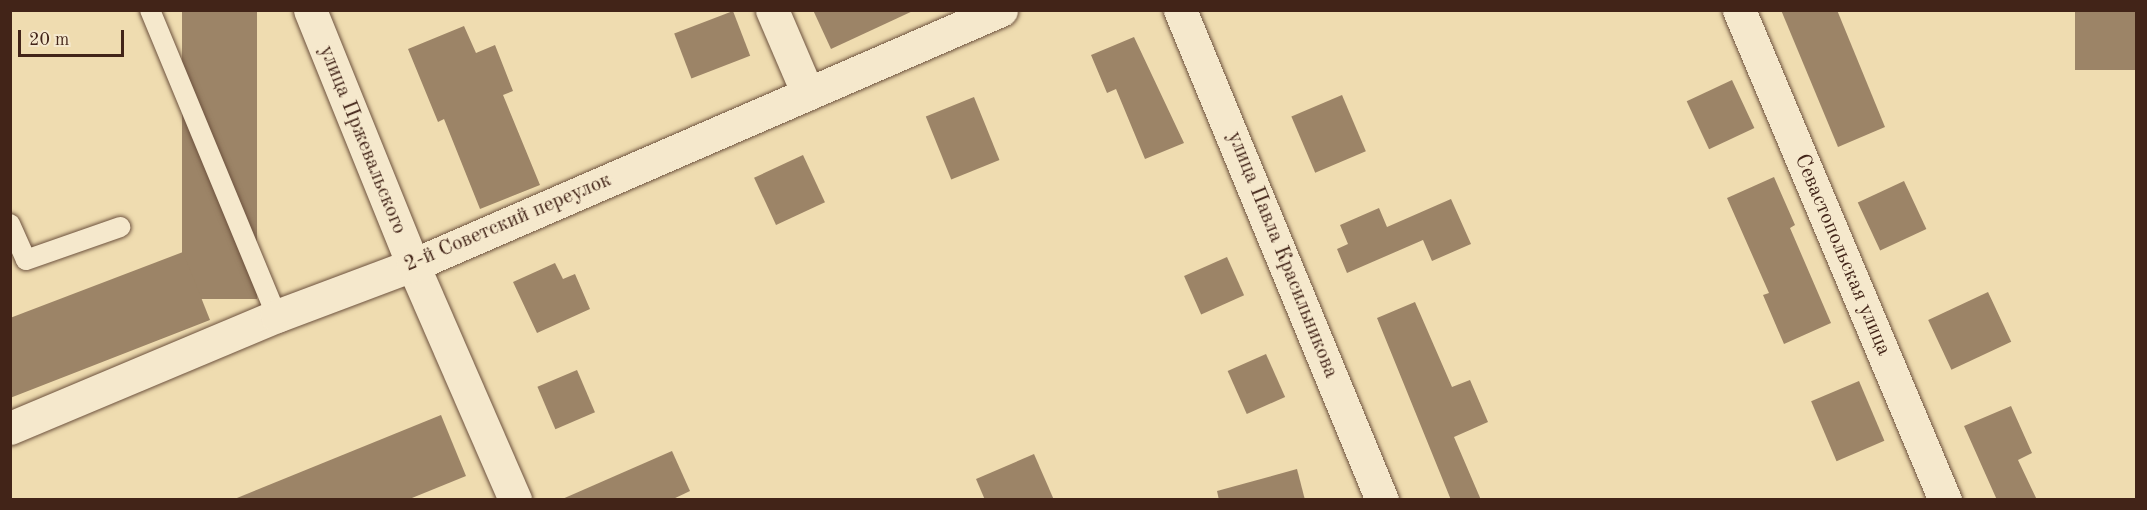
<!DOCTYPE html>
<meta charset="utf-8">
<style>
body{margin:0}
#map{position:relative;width:2147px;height:510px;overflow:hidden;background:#efdcb0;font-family:"Old Standard TT",serif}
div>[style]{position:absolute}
.building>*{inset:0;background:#9c8467;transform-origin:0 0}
.roads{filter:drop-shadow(0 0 2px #6d523e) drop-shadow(0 0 2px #6d523e)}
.lane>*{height:20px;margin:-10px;padding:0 10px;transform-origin:10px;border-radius:10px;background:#f5e8cc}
.street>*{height:33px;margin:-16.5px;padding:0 16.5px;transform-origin:16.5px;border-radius:16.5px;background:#f5e8cc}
span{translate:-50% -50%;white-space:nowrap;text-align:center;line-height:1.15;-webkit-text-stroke:4.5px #f5e8cc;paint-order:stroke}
.street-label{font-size:21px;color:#422418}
.frame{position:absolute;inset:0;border:12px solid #422418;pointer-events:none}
.scale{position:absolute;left:18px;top:30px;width:106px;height:27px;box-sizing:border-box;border:3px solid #422418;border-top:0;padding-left:8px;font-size:18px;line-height:21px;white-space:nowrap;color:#422418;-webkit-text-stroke:4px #f5e8cc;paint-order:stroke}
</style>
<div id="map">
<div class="building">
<div style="left:182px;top:10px;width:75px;height:289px"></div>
<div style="clip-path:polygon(813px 10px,915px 10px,831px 49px)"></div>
<div style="clip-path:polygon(1781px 10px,1837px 10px,1885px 127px,1838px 147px)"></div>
<div style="left:2075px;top:10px;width:61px;height:60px"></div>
<div style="left:733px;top:11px;width:48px;height:63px;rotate:69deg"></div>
<div style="clip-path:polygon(464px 26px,476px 53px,495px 45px,513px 91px,503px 95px,540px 185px,480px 209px,444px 119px,438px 122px,408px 49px)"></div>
<div style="clip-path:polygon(1134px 37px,1184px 143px,1145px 159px,1116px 89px,1107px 93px,1091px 55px)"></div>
<div style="left:1732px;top:80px;width:53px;height:50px;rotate:65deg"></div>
<div style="left:1342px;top:95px;width:61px;height:55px;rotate:67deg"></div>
<div style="left:974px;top:97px;width:68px;height:52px;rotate:68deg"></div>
<div style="left:803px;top:155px;width:52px;height:54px;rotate:65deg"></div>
<div style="clip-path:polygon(1774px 177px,1795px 225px,1790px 228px,1831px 323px,1784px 344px,1763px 295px,1769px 293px,1727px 198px)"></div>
<div style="left:1904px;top:181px;width:53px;height:51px;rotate:65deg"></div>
<div style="clip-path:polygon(1451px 199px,1471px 244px,1432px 261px,1423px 240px,1347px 273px,1337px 249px,1348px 244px,1340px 225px,1379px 208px,1387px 227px)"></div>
<div style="clip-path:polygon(183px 252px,210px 320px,10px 398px,10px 318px)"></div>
<div style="left:1227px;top:257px;width:42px;height:47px;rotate:66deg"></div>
<div style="clip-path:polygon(555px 263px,563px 279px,575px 274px,590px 309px,537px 333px,513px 282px)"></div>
<div style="left:1988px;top:292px;width:55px;height:66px;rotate:65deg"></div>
<div style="clip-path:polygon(1415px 302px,1452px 387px,1470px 380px,1488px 422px,1454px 437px,1481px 500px,1451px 500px,1377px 318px)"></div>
<div style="left:1266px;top:354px;width:47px;height:42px;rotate:66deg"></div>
<div style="left:577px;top:370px;width:46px;height:43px;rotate:67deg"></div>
<div style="left:1859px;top:381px;width:65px;height:52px;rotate:67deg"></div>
<div style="clip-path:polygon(2011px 406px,2032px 453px,2018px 460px,2037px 500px,1997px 500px,1964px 426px)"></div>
<div style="clip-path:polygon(441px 415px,466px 476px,407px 500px,232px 500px)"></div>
<div style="clip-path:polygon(672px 451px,690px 491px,671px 500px,560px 500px)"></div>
<div style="clip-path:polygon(1034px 454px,1054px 500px,985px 500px,976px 479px)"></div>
<div style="clip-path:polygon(1297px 469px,1305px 500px,1219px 500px,1217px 491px)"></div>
</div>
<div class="roads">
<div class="lane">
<div style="left:150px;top:10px;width:331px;rotate:67.5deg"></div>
<div style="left:10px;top:224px;width:39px;rotate:66deg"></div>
<div style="left:26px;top:260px;width:100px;rotate:-19.3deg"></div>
</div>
<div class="street">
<div style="left:310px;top:10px;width:275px;rotate:68deg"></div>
<div style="left:413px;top:265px;width:256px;rotate:66.5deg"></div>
<div style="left:772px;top:10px;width:91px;rotate:66.8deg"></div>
<div style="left:1180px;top:10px;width:530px;rotate:67.6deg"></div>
<div style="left:1739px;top:10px;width:532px;rotate:67.2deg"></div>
<div style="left:10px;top:428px;width:290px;rotate:-22.8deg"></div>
<div style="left:277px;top:316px;width:145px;rotate:-20.6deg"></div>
<div style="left:413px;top:265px;width:641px;rotate:-23.45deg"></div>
</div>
</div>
<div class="street-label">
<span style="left:362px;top:140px;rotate:68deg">улица Пржевальского</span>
<span style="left:508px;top:223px;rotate:-23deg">2-й Советский переулок</span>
<span style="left:1282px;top:255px;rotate:68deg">улица Павла Красильникова</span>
<span style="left:1842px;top:255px;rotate:67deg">Севастопольская улица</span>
</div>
<div class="frame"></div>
<div class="scale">20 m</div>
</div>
